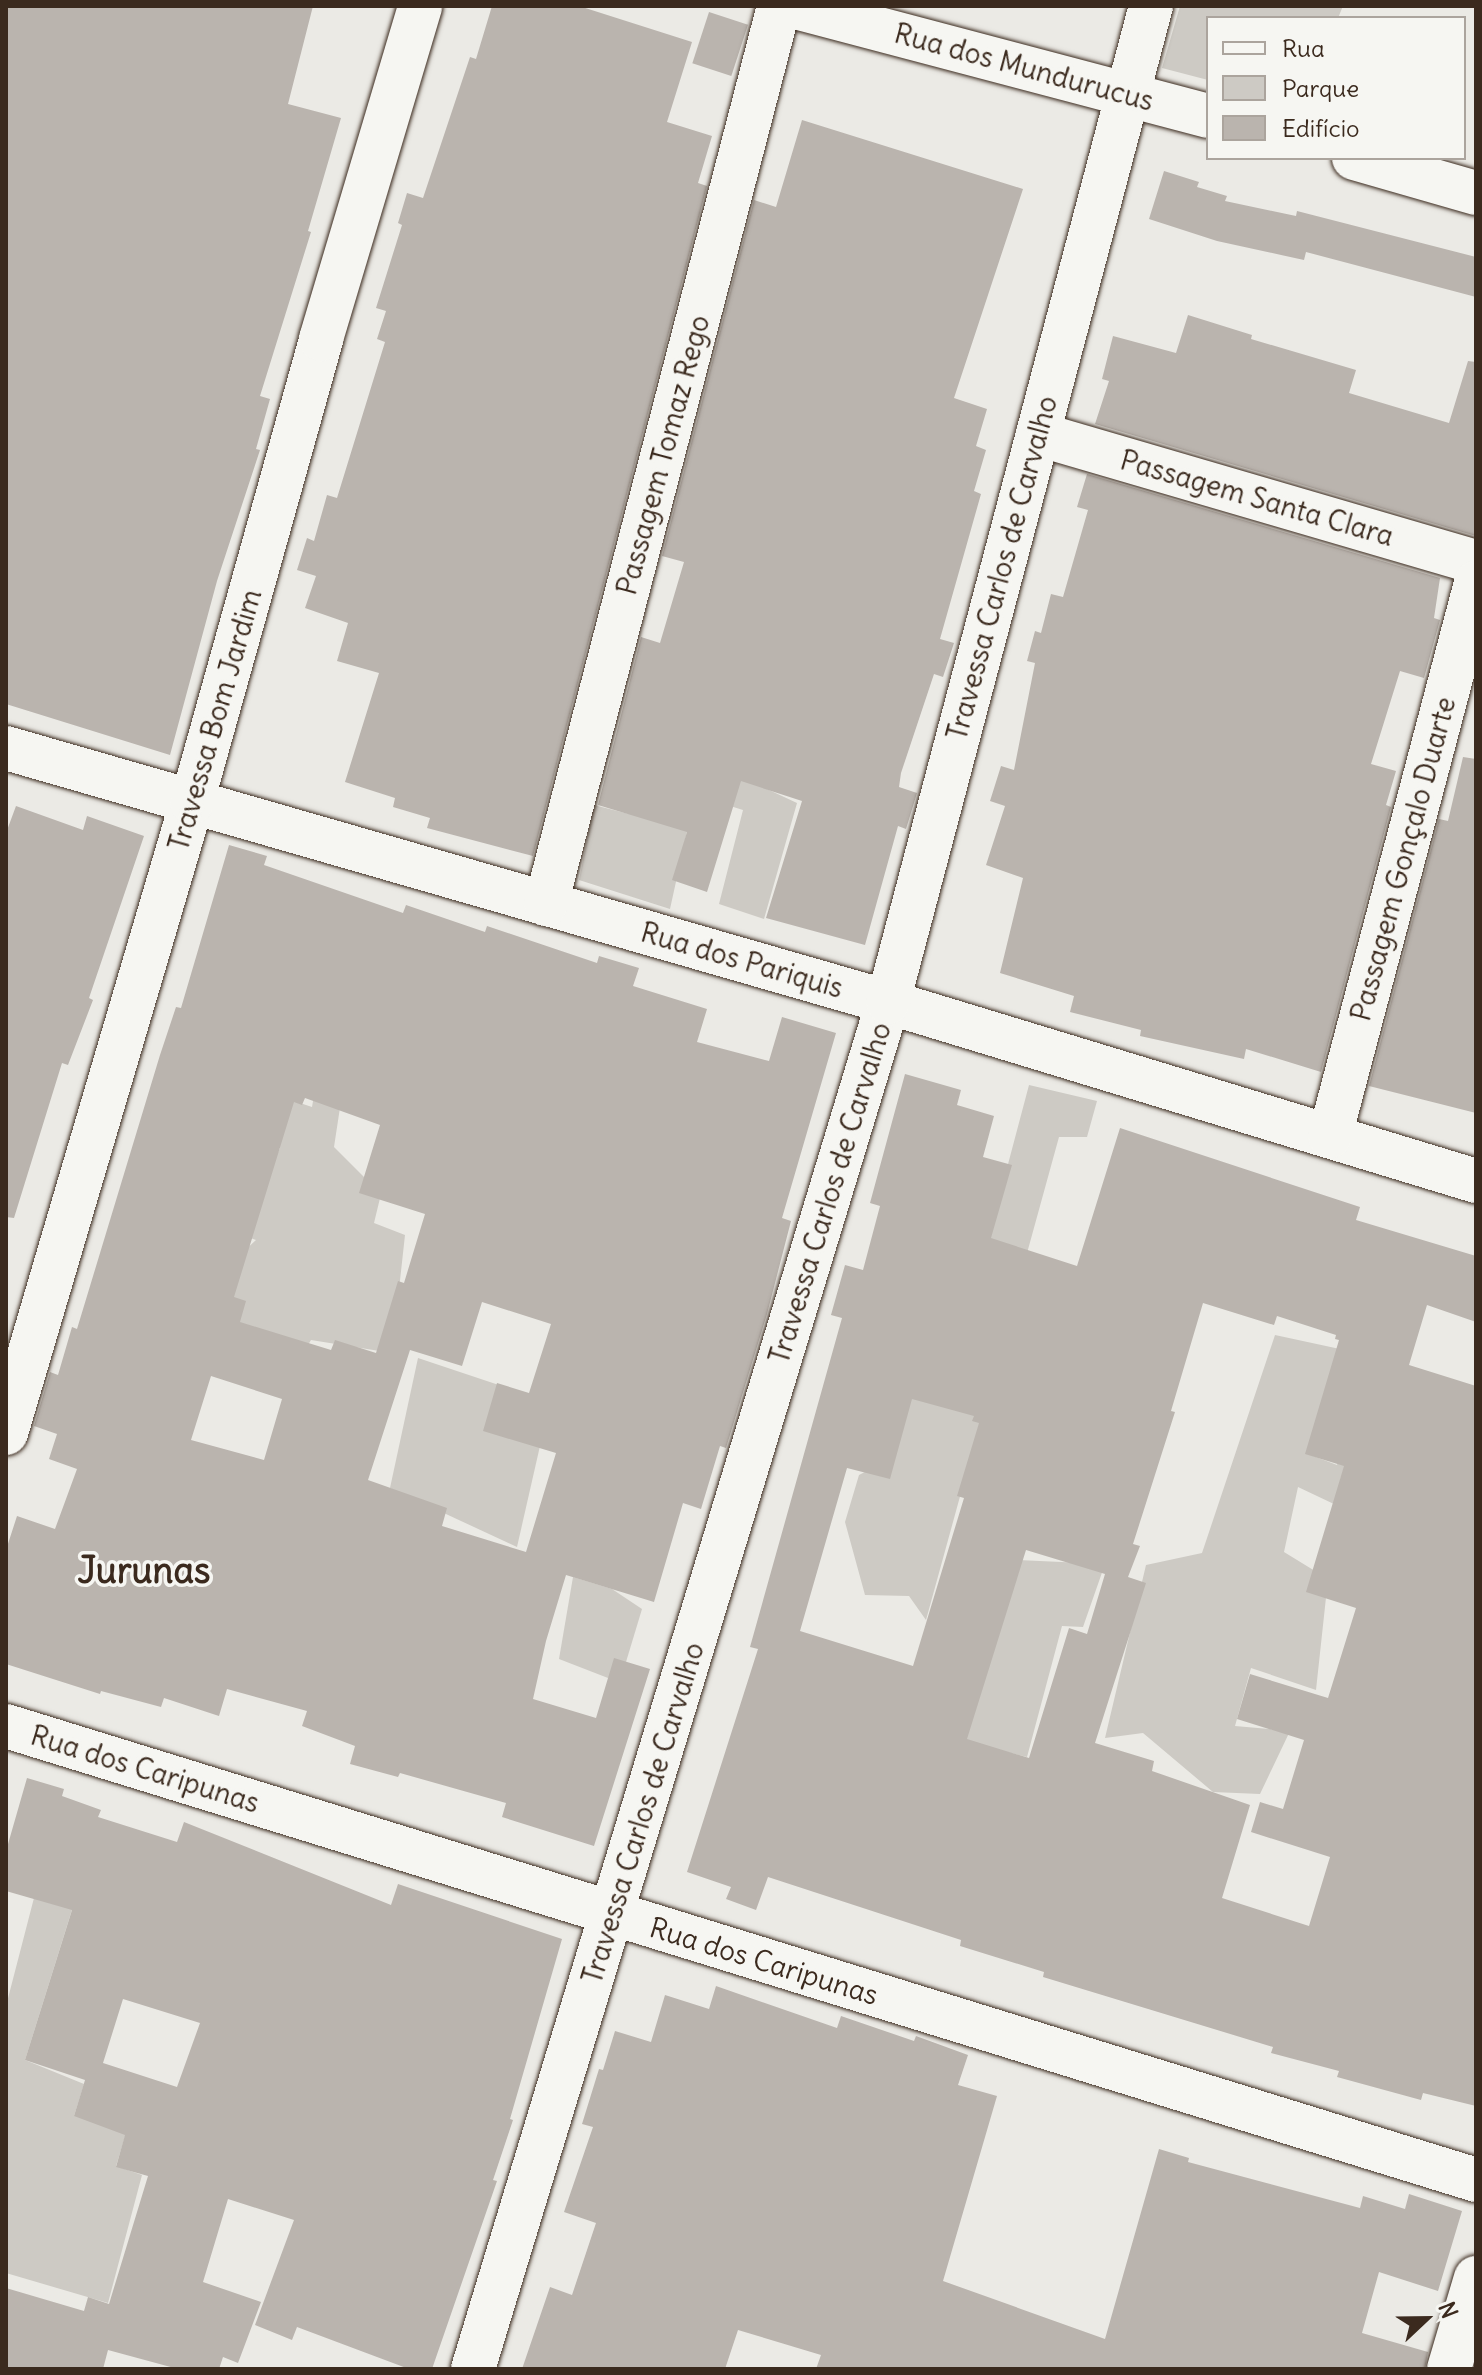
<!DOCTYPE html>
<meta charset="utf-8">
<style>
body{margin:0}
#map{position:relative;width:1482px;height:2375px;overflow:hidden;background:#ebeae5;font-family:Delius,sans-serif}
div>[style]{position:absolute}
.green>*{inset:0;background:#cdcac4}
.building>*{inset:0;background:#bab4ae;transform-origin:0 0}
.roads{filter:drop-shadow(0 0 2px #3b2a1e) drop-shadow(0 0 2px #3b2a1e)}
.minor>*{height:44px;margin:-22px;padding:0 22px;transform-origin:22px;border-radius:22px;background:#f6f6f2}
span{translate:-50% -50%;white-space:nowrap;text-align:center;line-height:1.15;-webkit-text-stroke:7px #f6f6f2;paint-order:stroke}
.street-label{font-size:28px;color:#3b2a1e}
.district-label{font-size:36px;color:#3b2a1e;font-weight:700}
.frame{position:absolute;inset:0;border:8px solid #3b2a1e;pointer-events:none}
.legend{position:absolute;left:1206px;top:16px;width:260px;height:144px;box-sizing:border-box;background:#f6f6f2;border:2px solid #aba49d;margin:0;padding:10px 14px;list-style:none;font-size:24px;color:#3b2a1e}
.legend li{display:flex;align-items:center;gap:16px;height:40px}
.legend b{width:40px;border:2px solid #aba49d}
.north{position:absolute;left:1386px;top:2279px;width:80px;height:80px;-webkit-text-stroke:6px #f6f6f2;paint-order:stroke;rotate:68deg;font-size:22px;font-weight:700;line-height:32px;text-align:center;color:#3b2a1e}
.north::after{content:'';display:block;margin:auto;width:28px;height:36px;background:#3b2a1e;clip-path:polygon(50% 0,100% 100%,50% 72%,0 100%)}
</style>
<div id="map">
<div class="green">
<div style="clip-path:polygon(1180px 6px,1343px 6px,1338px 18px,1208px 18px,1208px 80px,1162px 68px)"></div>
<div style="clip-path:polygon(648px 754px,756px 784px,797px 803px,764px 919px,719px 904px,743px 810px,695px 795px,670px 909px,579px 880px,594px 805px,629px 814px)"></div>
<div style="clip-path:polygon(323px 1043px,341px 1101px,334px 1147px,381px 1194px,374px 1223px,405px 1235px,392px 1353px,311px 1340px,288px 1378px,242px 1326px,230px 1302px,225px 1269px,256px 1240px,225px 1229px,267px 1176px,280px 1148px,258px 1119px,267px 1092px,312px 1107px)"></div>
<div style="clip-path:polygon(1029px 1085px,1097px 1101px,1087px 1137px,1059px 1137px,926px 1620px,909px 1596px,865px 1595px,845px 1522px,859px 1475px,892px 1458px,929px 1318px,969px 1311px)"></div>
<div style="clip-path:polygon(1275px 1335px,1363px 1354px,1308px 1454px,1337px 1465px,1349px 1404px,1388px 1424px,1341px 1477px,1336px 1505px,1298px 1487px,1284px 1552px,1328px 1579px,1316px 1690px,1251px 1668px,1235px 1726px,1290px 1731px,1260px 1794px,1213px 1792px,1143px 1733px,1105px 1738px,1146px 1565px,1202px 1553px)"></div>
<div style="clip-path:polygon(418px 1358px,550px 1402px,517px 1547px,390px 1488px)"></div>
<div style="clip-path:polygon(1018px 1560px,1105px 1564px,1083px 1627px,1062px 1626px,1027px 1757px,952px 1739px)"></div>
<div style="clip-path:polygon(573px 1577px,612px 1589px,642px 1609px,626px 1662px,608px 1678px,559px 1659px)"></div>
<div style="clip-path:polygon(42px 1867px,80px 1884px,25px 2060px,84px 2084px,74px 2116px,133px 2110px,116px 2166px,142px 2175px,108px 2303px,6px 2273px,6px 2006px)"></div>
</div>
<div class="building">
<div style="clip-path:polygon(6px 6px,313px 6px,288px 104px,341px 118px,308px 231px,311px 232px,260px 396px,270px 399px,256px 449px,260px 450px,217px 581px,170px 755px,6px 704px)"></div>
<div style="clip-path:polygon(492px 6px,579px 6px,692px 42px,667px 122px,712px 136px,698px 183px,707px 186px,533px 856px,427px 828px,430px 818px,393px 807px,395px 798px,345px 782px,379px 673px,337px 661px,348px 623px,305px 608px,316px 576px,297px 570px,307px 538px,314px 541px,327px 495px,337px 498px,385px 342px,377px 339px,386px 311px,376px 308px,402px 225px,398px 223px,407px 193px,423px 198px,470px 57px,476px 59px)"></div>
<div style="left:709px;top:12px;width:41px;height:54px;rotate:18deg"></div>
<div style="clip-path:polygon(802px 120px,1023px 189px,954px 398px,987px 409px,976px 446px,986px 450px,974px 491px,981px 494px,940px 639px,954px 643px,943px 677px,934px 674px,901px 773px,899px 787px,917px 793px,906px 829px,898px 826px,865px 945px,766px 918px,802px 801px,741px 781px,707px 892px,672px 880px,687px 832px,598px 805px,641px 637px,660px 643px,684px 562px,662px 556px,754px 200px,776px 207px)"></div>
<div style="clip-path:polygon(1164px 171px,1199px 182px,1197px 187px,1227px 196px,1225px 201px,1296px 216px,1297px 211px,1476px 257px,1476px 297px,1306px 252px,1304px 260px,1217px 241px,1149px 219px)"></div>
<div style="clip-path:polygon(1188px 315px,1252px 335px,1251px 339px,1356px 370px,1349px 393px,1449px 423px,1468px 361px,1476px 362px,1476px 536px,1095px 424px,1109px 381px,1102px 379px,1113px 336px,1176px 353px)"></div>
<div style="clip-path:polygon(1087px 474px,1440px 578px,1434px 618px,1440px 620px,1424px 678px,1400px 671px,1371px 764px,1396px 771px,1386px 805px,1391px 807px,1321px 1072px,1246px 1049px,1244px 1059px,1140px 1036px,1141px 1030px,1070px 1012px,1074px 996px,1000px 973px,1023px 878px,986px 865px,1005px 806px,990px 801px,1001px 766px,1014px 770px,1035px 663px,1027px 661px,1035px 631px,1041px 633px,1051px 594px,1063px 597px,1088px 510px,1077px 507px)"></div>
<div style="clip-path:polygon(1463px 757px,1476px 759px,1476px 1113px,1369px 1086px,1439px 819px,1448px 821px)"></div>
<div style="clip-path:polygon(16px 806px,83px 830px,87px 816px,144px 836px,89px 998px,93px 1000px,68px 1065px,62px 1063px,14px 1218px,6px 1217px,6px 833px)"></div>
<div style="clip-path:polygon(evenodd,229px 845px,267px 856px,264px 865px,403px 913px,406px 905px,485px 932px,487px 926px,597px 963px,599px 956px,639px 968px,633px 986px,707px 1009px,697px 1042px,769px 1061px,782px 1017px,836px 1033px,782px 1218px,791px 1221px,767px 1314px,726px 1448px,720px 1446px,701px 1509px,683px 1503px,654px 1602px,566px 1575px,546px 1641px,533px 1699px,596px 1718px,614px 1658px,650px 1669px,594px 1846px,502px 1817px,506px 1803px,400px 1773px,398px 1777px,350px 1764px,355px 1746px,302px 1726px,307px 1711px,227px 1689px,219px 1716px,164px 1698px,161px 1707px,101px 1691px,100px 1694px,6px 1664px,6px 1550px,17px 1516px,55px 1529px,77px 1469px,49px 1459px,57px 1434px,34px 1426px,50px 1372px,58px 1375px,72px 1327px,77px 1329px,160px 1055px,176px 1007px,181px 1008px,229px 845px,305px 1098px,380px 1125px,359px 1193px,425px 1214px,404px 1283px,398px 1281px,376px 1353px,335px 1340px,331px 1350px,240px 1322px,246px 1301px,234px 1297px,294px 1102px,302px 1105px,305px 1098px,229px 845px,482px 1302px,551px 1324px,529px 1393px,497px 1383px,483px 1431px,556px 1453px,526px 1552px,442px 1526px,447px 1508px,368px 1480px,410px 1350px,462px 1366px,482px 1302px,229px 845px,211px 1376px,282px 1399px,264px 1460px,191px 1440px,211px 1376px)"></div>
<div style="clip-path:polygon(evenodd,905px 1074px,961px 1090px,957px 1105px,994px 1116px,983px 1157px,1012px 1165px,991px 1238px,1077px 1266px,1120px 1128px,1360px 1207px,1356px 1220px,1476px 1256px,1476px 1322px,1427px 1305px,1409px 1365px,1476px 1386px,1476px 2106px,1423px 2093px,1421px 2100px,1337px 2077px,1339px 2071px,1271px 2053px,1273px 2047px,1043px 1977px,1044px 1972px,960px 1946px,961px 1940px,768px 1877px,756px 1910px,726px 1899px,731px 1887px,687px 1872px,758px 1649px,750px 1647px,842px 1318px,831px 1315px,845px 1265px,863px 1270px,880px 1206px,870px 1203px,905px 1074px,1203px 1303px,1274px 1325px,1277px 1316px,1336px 1335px,1335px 1339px,1339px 1340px,1305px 1454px,1344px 1466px,1306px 1592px,1356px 1608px,1328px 1698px,1250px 1674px,1237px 1719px,1304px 1740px,1283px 1809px,1260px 1802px,1251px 1832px,1330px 1857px,1309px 1926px,1222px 1898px,1250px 1805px,1152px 1771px,1154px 1761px,1095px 1743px,1146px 1583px,1128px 1577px,1140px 1546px,1133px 1544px,1175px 1412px,1171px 1411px,1203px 1303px,905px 1074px,912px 1399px,974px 1416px,972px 1421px,979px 1423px,957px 1496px,964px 1498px,913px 1666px,800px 1631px,847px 1468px,890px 1479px,912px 1399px,905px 1074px,1026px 1550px,1105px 1574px,1087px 1634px,1069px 1628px,1029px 1758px,967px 1739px,1026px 1550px)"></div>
<div style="clip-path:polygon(evenodd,27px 1778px,64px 1789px,62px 1796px,101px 1810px,98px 1817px,177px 1842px,184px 1822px,391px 1905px,398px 1884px,562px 1939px,510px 2119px,513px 2120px,493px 2180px,497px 2181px,432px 2369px,409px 2369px,297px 2327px,292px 2340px,255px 2325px,294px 2220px,228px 2199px,203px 2282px,261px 2302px,238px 2363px,223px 2357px,219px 2369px,178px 2369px,108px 2350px,103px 2369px,6px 2369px,6px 2288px,84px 2311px,88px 2297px,109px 2304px,148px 2176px,116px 2167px,125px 2135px,74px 2116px,85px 2080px,25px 2060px,72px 1910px,6px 1891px,6px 1851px,27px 1778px,123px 1999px,200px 2023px,177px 2087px,103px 2063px,123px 1999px)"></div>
<div style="clip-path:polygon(716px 1986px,837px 2028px,841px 2016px,914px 2041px,916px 2036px,968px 2055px,958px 2085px,997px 2096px,943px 2281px,1105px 2339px,1159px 2149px,1189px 2158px,1188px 2162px,1360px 2208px,1363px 2196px,1405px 2209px,1409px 2194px,1462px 2211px,1438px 2291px,1379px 2272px,1362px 2333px,1428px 2352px,1425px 2369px,816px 2369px,821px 2355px,738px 2330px,725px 2369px,522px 2369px,550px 2287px,572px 2295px,596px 2223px,564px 2212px,593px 2127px,582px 2124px,599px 2069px,603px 2070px,615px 2031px,651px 2042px,665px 1995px,709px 2009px)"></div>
</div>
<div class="roads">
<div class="minor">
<div style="left:792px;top:6px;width:430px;rotate:14.8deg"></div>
<div style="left:1354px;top:158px;width:127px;rotate:16deg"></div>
<div style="left:1038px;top:434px;width:456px;rotate:16.3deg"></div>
<div style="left:6px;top:748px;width:918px;rotate:16.07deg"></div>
<div style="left:888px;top:1002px;width:615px;rotate:16.93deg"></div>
<div style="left:546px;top:904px;width:928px;rotate:-75.45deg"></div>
<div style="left:1330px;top:1136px;width:572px;rotate:-75.21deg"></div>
<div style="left:6px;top:1433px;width:658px;rotate:-73.58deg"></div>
<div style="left:192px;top:802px;width:481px;rotate:-74.4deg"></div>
<div style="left:321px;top:339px;width:347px;rotate:-73.4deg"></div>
<div style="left:6px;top:1726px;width:1539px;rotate:17.16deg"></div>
<div style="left:473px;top:2369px;width:1429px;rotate:-73.11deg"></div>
<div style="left:888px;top:1002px;width:1030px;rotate:-75.21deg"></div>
<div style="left:1449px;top:2369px;width:95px;rotate:-73.5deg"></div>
</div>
</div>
<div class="street-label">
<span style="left:1024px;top:67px;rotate:15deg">Rua dos Mundurucus</span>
<span style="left:663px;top:455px;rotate:-75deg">Passagem Tomaz Rego</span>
<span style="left:1257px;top:498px;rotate:16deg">Passagem Santa Clara</span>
<span style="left:1002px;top:568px;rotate:-75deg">Travessa Carlos de Carvalho</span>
<span style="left:215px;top:720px;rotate:-74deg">Travessa Bom Jardim</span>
<span style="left:1403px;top:859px;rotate:-75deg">Passagem Gonçalo Duarte</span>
<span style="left:742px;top:960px;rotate:16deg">Rua dos Pariquis</span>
<span style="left:830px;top:1193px;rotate:-73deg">Travessa Carlos de Carvalho</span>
<span style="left:145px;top:1769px;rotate:17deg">Rua dos Caripunas</span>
<span style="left:643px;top:1813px;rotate:-73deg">Travessa Carlos de Carvalho</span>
<span style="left:764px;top:1961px;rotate:17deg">Rua dos Caripunas</span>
</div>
<div class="district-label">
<span style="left:144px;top:1571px">Jurunas</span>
</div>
<div class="frame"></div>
<ul class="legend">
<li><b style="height:10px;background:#f6f6f2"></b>Rua</li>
<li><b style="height:22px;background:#cdcac4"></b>Parque</li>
<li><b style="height:22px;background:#bab4ae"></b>Edifício</li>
</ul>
<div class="north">N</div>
</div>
